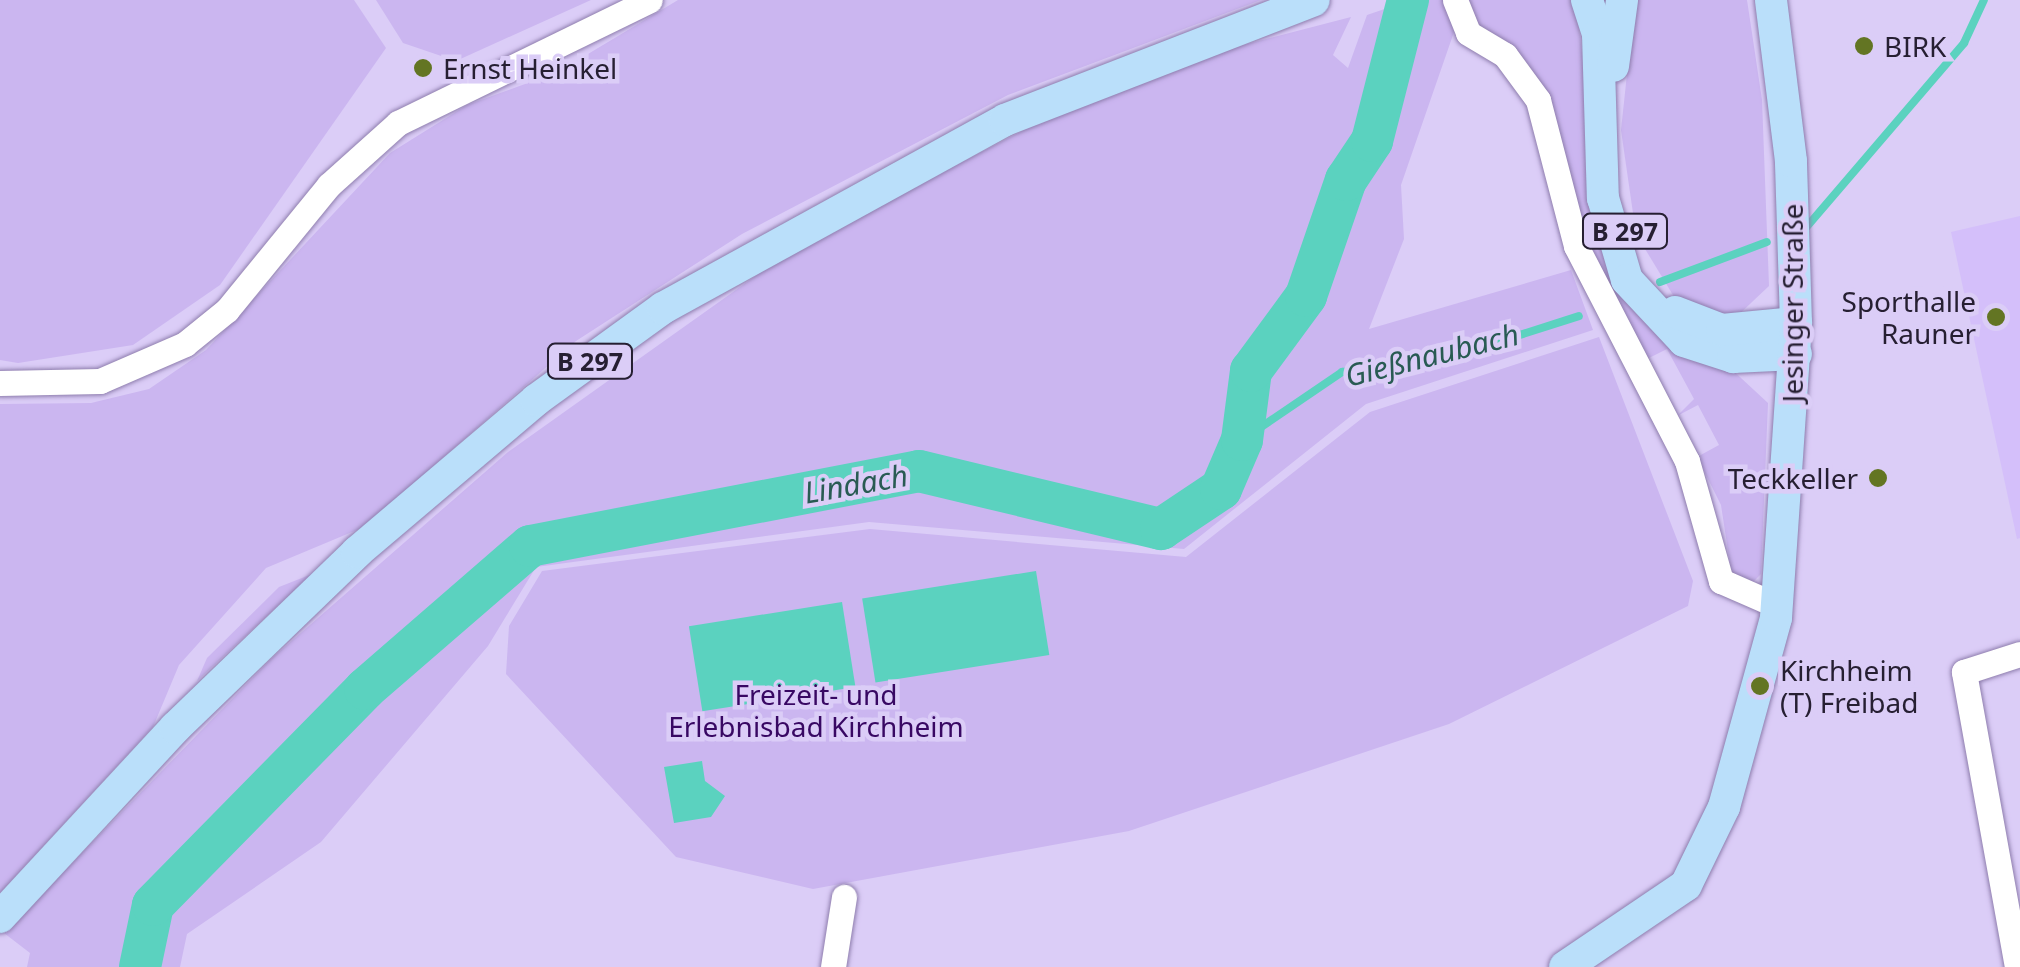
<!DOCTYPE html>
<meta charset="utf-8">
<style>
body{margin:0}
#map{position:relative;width:2020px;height:967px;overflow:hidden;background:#dbcdf7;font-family:"Noto Sans",sans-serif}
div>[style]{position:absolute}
.built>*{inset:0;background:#d4bffa}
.green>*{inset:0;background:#cbb6f0}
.water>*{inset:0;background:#5bd2bf;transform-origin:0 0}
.stream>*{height:8px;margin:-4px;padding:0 4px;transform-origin:4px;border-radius:4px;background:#5bd2bf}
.river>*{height:42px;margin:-21px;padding:0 21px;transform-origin:21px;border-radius:21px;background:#5bd2bf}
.roads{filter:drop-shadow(0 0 2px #8e7dad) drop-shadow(0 0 2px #8e7dad)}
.minor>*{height:25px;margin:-12.5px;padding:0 12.5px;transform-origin:12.5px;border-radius:12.5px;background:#fff}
.major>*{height:32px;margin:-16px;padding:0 16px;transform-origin:16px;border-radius:16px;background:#badffa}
.dots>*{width:28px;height:28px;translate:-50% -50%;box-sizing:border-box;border:5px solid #dbcdf7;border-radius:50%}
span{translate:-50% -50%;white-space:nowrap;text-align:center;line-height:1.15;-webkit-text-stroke:9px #dbcdf7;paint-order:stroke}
.shield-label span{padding:2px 8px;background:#dbcdf7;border:2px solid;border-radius:8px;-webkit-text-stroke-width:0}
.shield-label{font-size:25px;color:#261f32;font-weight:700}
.poi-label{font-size:28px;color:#261f32}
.left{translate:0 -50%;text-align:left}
.right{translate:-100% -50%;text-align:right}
.street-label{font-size:28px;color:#261f32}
.park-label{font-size:28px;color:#380863}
.water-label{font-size:30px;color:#295b53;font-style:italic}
</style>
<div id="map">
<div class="built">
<div style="clip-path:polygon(2020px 216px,2020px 538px,2017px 539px,1951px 232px)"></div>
</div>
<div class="green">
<div style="clip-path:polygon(0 0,354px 0,386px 48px,220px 285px,133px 345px,18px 363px,0 360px)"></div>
<div style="clip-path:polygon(376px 0,591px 0,456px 61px,403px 43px)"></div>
<div style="clip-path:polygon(678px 0,1261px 0,1008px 95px,742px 234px,576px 341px,364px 527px,266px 568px,179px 665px,153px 727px,0 893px,0 404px,91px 403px,149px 389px,206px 350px,390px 153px,467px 105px,558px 72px)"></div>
<div style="clip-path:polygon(1411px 0,1444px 0,1454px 32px,1401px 185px,1404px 239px,1369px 329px,1571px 270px,1593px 330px,1366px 404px,1184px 549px,869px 522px,536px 567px,488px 646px,321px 842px,187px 934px,180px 967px,27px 967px,30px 953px,4px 933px,271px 659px,508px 452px,795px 248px,1036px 124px,1212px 53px,1351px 17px,1333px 55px,1348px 68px,1367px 15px)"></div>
<div style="clip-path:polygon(1464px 0,1576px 0,1604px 251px,1768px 403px,1761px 574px,1750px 585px,1732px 577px,1721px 505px,1697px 457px,1719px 445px,1698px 405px,1677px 416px,1694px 399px,1667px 349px,1647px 359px,1581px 237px,1538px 79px,1477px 29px)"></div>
<div style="clip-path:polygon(1635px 0,1747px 0,1762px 100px,1769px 286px,1734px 319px,1676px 300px,1636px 234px,1621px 130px)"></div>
<div style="clip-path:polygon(1599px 337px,1693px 581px,1688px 606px,1449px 724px,1129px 831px,813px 889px,676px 857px,506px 674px,509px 626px,542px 571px,870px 529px,1186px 557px,1370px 412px)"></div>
<div style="clip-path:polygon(312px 574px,197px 681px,207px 658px,279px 587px)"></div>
</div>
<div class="water">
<div style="left:1036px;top:571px;width:85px;height:176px;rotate:81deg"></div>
<div style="left:842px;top:602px;width:86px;height:155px;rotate:81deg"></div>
<div style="clip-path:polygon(702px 761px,705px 781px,725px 796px,711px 817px,674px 823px,664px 767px)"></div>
</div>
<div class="stream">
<div style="left:1804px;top:230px;width:246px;rotate:-49.4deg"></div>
<div style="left:1964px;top:43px;width:47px;rotate:-65.1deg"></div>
<div style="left:1660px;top:282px;width:114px;rotate:-20.5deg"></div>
<div style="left:1242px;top:440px;width:121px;rotate:-34.2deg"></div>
<div style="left:1342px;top:372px;width:113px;rotate:-8.1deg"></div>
<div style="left:1454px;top:356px;width:131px;rotate:-17.7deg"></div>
</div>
<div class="river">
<div style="left:140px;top:967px;width:63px;rotate:-78.2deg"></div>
<div style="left:153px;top:905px;width:303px;rotate:-45.5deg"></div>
<div style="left:365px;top:689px;width:218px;rotate:-40.9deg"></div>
<div style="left:530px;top:546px;width:396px;rotate:-10.9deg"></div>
<div style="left:919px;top:471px;width:249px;rotate:13.5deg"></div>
<div style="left:1161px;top:529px;width:72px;rotate:-33.7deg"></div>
<div style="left:1221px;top:489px;width:53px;rotate:-66.8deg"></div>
<div style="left:1242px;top:440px;width:70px;rotate:-82.6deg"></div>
<div style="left:1251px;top:371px;width:93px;rotate:-53.7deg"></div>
<div style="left:1306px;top:296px;width:123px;rotate:-71deg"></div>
<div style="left:1346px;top:180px;width:47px;rotate:-56.3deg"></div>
<div style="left:1372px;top:141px;width:146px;rotate:-75.7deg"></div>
</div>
<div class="roads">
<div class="minor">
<div style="left:1455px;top:0;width:35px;rotate:68deg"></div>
<div style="left:1468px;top:33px;width:43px;rotate:30.7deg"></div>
<div style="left:1505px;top:55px;width:56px;rotate:53.7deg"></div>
<div style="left:1538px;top:100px;width:151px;rotate:75.4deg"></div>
<div style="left:1576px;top:246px;width:242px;rotate:62.7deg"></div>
<div style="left:1687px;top:461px;width:125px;rotate:74.2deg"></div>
<div style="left:1721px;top:581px;width:62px;rotate:23.7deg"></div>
<div style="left:0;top:383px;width:100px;rotate:-1.1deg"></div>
<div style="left:100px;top:381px;width:93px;rotate:-23.5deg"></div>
<div style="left:185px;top:344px;width:54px;rotate:-39deg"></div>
<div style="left:227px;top:310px;width:161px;rotate:-50.8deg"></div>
<div style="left:329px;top:185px;width:93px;rotate:-41.9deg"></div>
<div style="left:398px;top:123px;width:280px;rotate:-26deg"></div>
<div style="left:833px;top:967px;width:71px;rotate:-81.1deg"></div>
<div style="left:2017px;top:967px;width:300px;rotate:-100.2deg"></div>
<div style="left:1964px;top:672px;width:59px;rotate:-17.8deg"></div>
</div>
<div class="major">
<div style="left:1587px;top:0;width:36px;rotate:72deg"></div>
<div style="left:1598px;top:34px;width:164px;rotate:88.3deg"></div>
<div style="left:1603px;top:198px;width:85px;rotate:73.7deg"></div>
<div style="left:1627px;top:280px;width:83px;rotate:46.9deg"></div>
<div style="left:1684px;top:341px;width:52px;rotate:18.1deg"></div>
<div style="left:1733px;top:357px;width:63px;rotate:-2.7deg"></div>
<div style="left:1613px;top:66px;width:67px;rotate:-82.2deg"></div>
<div style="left:1675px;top:312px;width:50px;rotate:21deg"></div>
<div style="left:1722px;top:330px;width:74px;rotate:-5.4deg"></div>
<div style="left:0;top:917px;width:258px;rotate:-47.2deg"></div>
<div style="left:175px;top:728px;width:253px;rotate:-44deg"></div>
<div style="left:357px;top:552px;width:235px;rotate:-40.3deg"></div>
<div style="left:536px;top:400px;width:157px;rotate:-35.9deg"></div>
<div style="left:663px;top:308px;width:390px;rotate:-28.8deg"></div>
<div style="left:1005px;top:120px;width:331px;rotate:-21.2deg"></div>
<div style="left:1565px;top:967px;width:146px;rotate:-34.1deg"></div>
<div style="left:1686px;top:885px;width:87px;rotate:-64deg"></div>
<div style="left:1724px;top:807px;width:196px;rotate:-74.6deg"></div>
<div style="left:1776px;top:618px;width:296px;rotate:-86.1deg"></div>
<div style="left:1796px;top:323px;width:162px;rotate:-91.8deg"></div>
<div style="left:1791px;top:161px;width:162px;rotate:-97.1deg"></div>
</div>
</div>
<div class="dots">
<div style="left:1864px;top:46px;background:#637523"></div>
<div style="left:423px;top:68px;background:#637523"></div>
<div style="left:1996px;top:317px;background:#637523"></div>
<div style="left:1878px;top:478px;background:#637523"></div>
<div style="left:1760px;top:686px;background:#637523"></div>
</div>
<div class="shield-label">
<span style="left:1625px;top:231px">B 297</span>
<span style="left:590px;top:361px">B 297</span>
</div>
<div class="poi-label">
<span class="left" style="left:1884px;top:46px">BIRK</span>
<span class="left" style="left:443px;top:68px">Ernst Heinkel</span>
<span class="right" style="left:1976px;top:317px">Sporthalle<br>Rauner</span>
<span class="right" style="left:1858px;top:478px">Teckkeller</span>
<span class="left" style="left:1780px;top:686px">Kirchheim<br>(T) Freibad</span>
</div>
<div class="street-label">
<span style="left:1792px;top:303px;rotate:-90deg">Jesinger Straße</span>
</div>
<div class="park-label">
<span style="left:816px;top:710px">Freizeit- und<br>Erlebnisbad Kirchheim</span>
</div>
<div class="water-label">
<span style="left:1432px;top:355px;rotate:-14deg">Gießnaubach</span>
<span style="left:856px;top:484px;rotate:-10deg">Lindach</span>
</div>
</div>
